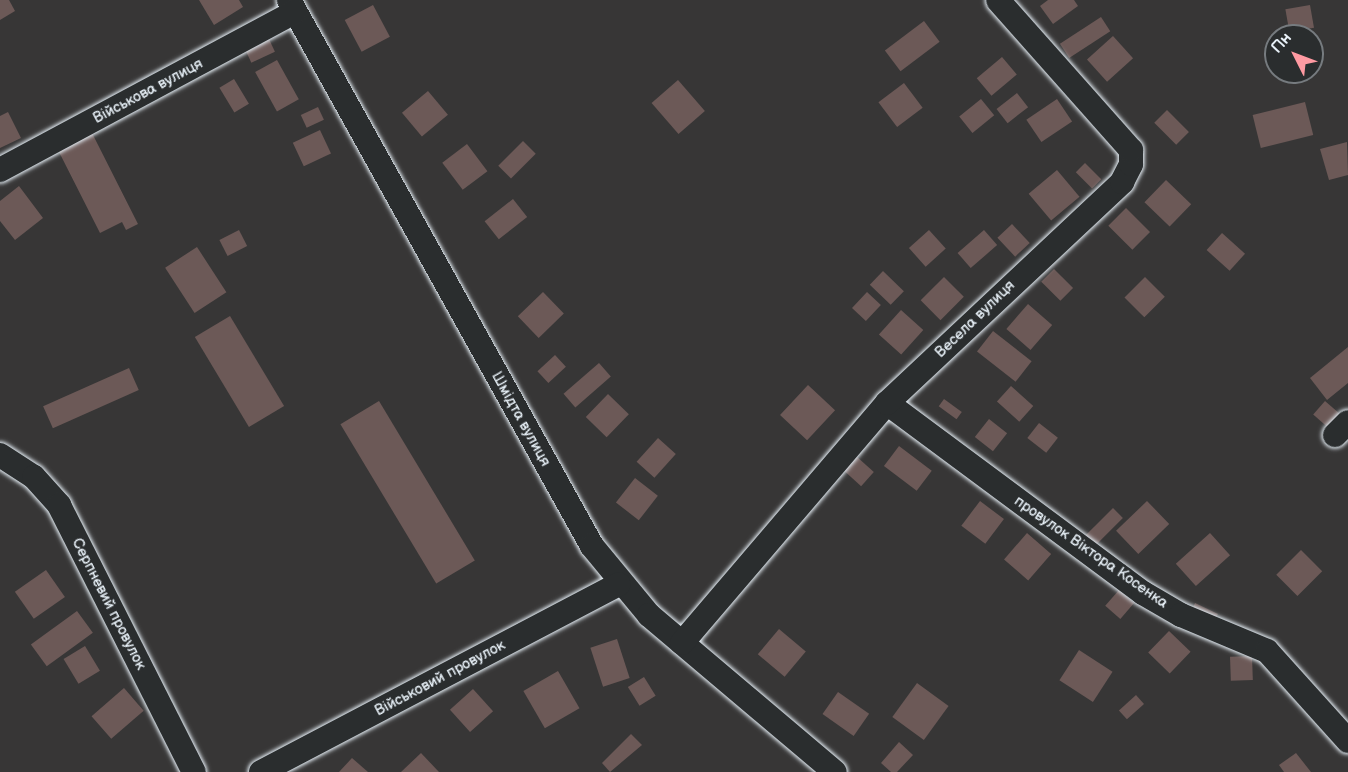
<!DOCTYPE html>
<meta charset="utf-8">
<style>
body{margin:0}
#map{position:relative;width:1348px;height:772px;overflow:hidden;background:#373636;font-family:"Balsamiq Sans",sans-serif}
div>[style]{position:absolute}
.building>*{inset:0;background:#6c5957;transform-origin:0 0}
.roads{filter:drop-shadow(0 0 2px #e8f1f8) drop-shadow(0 0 2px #e8f1f8)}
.street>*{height:24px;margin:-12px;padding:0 12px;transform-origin:12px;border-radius:12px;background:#2a2d2e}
span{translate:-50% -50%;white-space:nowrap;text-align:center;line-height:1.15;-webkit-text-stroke:4.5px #2a2d2e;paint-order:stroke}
.street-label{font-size:15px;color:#e8f1f8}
.north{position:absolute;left:1264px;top:24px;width:60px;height:60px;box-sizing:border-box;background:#2a2d2e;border:2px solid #767b7f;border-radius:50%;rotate:312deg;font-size:16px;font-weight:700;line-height:24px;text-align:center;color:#e8f1f8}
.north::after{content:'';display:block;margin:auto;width:21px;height:27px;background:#ff9aa2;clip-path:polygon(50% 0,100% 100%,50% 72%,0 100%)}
</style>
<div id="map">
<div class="building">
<div style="clip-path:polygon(0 0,9px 0,15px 11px,0 20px)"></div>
<div style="clip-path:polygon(199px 0,239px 0,243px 7px,214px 25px)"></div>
<div style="clip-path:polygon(1048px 0,1074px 0,1078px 6px,1053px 24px,1040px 6px)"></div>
<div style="left:373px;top:5px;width:36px;height:32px;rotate:62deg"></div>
<div style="left:1310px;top:5px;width:23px;height:25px;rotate:80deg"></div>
<div style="left:1101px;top:17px;width:17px;height:49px;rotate:57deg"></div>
<div style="left:924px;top:21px;width:26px;height:49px;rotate:53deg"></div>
<div style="left:1113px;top:36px;width:30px;height:35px;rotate:48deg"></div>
<div style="left:269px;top:39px;width:14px;height:26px;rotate:65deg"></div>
<div style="left:1002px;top:57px;width:23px;height:33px;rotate:50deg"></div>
<div style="left:277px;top:60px;width:45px;height:25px;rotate:61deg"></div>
<div style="left:234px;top:79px;width:29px;height:17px;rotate:59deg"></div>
<div style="left:678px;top:80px;width:41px;height:35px;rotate:49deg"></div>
<div style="left:904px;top:83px;width:31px;height:32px;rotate:53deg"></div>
<div style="left:428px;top:91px;width:31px;height:34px;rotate:50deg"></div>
<div style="left:1017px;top:93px;width:18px;height:26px;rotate:52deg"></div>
<div style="left:981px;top:99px;width:21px;height:28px;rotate:51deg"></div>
<div style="left:1057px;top:99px;width:27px;height:37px;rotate:56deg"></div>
<div style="left:1305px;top:102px;width:34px;height:54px;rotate:76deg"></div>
<div style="left:318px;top:107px;width:14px;height:19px;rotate:65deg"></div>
<div style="left:1167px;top:110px;width:31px;height:18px;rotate:45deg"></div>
<div style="clip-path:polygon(8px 112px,21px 138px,0 148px,0 116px)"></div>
<div style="left:320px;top:130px;width:26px;height:30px;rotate:65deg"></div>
<div style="clip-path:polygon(92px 133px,138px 224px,126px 230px,122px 222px,100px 233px,58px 150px)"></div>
<div style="left:523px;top:141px;width:18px;height:35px;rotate:45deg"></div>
<div style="clip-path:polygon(1347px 142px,1348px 175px,1329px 180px,1320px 149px)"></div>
<div style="left:467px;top:144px;width:34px;height:31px;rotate:53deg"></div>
<div style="left:1085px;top:163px;width:23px;height:13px;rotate:45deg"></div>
<div style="left:1057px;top:170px;width:35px;height:37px;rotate:50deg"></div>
<div style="left:1166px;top:180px;width:35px;height:31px;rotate:44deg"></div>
<div style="clip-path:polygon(19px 186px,43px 218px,15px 240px,0 221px,0 201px)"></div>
<div style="left:513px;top:199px;width:23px;height:36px;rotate:52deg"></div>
<div style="left:1126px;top:208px;width:34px;height:25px;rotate:45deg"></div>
<div style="left:1012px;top:224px;width:26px;height:20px;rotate:47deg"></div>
<div style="left:239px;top:230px;width:18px;height:22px;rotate:63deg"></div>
<div style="left:929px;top:230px;width:25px;height:27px;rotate:48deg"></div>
<div style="left:984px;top:230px;width:20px;height:35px;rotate:49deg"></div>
<div style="left:1222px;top:233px;width:31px;height:23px;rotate:42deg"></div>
<div style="left:197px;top:247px;width:54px;height:38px;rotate:57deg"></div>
<div style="left:1054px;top:269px;width:27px;height:18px;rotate:45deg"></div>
<div style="left:883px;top:271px;width:29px;height:19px;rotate:44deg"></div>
<div style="left:944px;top:277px;width:28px;height:33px;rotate:45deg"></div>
<div style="left:1145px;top:277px;width:28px;height:29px;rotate:45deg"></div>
<div style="left:543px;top:292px;width:30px;height:35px;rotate:46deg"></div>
<div style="left:867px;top:292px;width:19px;height:22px;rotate:43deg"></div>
<div style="left:1028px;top:304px;width:32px;height:33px;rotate:41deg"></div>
<div style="left:901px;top:310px;width:30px;height:33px;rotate:42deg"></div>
<div style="left:230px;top:316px;width:105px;height:41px;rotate:59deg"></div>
<div style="left:993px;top:331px;width:49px;height:26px;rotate:38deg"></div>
<div style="clip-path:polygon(1348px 347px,1348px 383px,1327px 400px,1310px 378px)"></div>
<div style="left:555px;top:355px;width:16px;height:24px;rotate:47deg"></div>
<div style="left:599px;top:363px;width:18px;height:47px;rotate:49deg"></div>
<div style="left:129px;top:368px;width:24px;height:94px;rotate:66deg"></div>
<div style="left:808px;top:385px;width:37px;height:41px;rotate:43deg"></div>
<div style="left:1011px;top:386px;width:30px;height:21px;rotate:42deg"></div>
<div style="left:608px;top:394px;width:29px;height:32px;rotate:44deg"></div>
<div style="left:944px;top:399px;width:22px;height:9px;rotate:36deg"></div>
<div style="left:379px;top:401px;width:186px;height:45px;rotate:59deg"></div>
<div style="left:1325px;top:401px;width:23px;height:18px;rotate:41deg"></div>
<div style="left:989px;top:419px;width:23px;height:23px;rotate:38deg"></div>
<div style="left:1039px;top:423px;width:24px;height:19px;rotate:38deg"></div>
<div style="left:658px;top:438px;width:24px;height:32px;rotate:42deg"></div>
<div style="left:899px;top:446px;width:41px;height:25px;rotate:37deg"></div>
<div style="left:856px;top:456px;width:24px;height:19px;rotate:42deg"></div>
<div style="left:635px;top:478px;width:29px;height:31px;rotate:38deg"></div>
<div style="left:980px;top:501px;width:30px;height:31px;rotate:37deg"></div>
<div style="left:1147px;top:501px;width:32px;height:43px;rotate:46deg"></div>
<div style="left:1113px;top:508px;width:14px;height:40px;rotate:45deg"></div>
<div style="left:1027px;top:533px;width:32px;height:35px;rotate:41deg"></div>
<div style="left:1210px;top:533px;width:30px;height:46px;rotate:48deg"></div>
<div style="left:1301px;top:550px;width:30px;height:35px;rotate:45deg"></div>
<div style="left:46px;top:570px;width:33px;height:38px;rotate:55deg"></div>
<div style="left:1119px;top:590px;width:20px;height:21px;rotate:41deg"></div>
<div style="clip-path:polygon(1195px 603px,1218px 614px,1213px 622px,1191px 613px)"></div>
<div style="left:77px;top:611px;width:27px;height:57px;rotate:54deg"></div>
<div style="left:779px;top:629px;width:35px;height:33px;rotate:40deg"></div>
<div style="left:1169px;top:631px;width:30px;height:30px;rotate:44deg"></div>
<div style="left:617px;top:639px;width:41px;height:28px;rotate:72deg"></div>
<div style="left:85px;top:646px;width:29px;height:25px;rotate:59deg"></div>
<div style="left:1079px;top:650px;width:40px;height:36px;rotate:33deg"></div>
<div style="left:1252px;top:656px;width:24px;height:22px;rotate:88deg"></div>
<div style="left:558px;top:671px;width:43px;height:40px;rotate:60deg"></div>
<div style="left:644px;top:677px;width:22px;height:19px;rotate:58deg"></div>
<div style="left:917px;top:683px;width:39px;height:42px;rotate:36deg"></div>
<div style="left:124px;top:688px;width:30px;height:43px;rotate:49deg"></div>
<div style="left:473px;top:689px;width:30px;height:31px;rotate:48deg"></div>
<div style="left:838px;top:692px;width:38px;height:27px;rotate:35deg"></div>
<div style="left:1136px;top:695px;width:12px;height:23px;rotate:48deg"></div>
<div style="clip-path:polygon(631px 734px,642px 745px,610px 772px,602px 763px)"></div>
<div style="clip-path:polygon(899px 742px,913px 755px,897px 772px,891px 772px,881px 763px)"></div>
<div style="clip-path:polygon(421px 753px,439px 772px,401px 772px)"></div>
<div style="clip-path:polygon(1296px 753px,1311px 772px,1284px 772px,1279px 765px)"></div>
<div style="clip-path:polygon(352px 758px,368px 772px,339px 772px)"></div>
</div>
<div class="roads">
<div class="street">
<div style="left:289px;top:0;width:624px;rotate:60.97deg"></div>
<div style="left:592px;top:546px;width:89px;rotate:50.4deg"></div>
<div style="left:649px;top:615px;width:243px;rotate:40.2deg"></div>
<div style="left:0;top:170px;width:335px;rotate:-28.2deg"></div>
<div style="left:887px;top:403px;width:319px;rotate:36.6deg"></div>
<div style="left:1143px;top:593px;width:44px;rotate:30.1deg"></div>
<div style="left:1181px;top:615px;width:93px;rotate:22.7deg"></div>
<div style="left:1267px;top:651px;width:121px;rotate:48deg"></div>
<div style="left:1335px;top:435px;width:18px;rotate:-45deg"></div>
<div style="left:0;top:455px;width:40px;rotate:32.9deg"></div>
<div style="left:34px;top:477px;width:38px;rotate:48deg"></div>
<div style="left:59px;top:505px;width:299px;rotate:63.2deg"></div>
<div style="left:682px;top:643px;width:316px;rotate:-49.5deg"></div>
<div style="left:887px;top:403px;width:323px;rotate:-43.2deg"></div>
<div style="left:1122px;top:182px;width:20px;rotate:-63deg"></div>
<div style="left:1131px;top:164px;width:14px;rotate:-90deg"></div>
<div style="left:1131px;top:150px;width:200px;rotate:-131.6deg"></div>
<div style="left:261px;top:772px;width:404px;rotate:-27.7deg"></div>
</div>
</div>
<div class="street-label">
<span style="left:148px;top:91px;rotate:-28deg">Військова вулиця</span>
<span style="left:975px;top:319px;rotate:-44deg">Весела вулиця</span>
<span style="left:521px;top:419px;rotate:61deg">Шмідта вулиця</span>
<span style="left:1091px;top:552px;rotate:35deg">провулок Віктора Косенка</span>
<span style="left:109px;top:604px;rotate:63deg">Серпневий провулок</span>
<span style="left:440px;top:678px;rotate:-28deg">Військовий провулок</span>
</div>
<div class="north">Пн</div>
</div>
